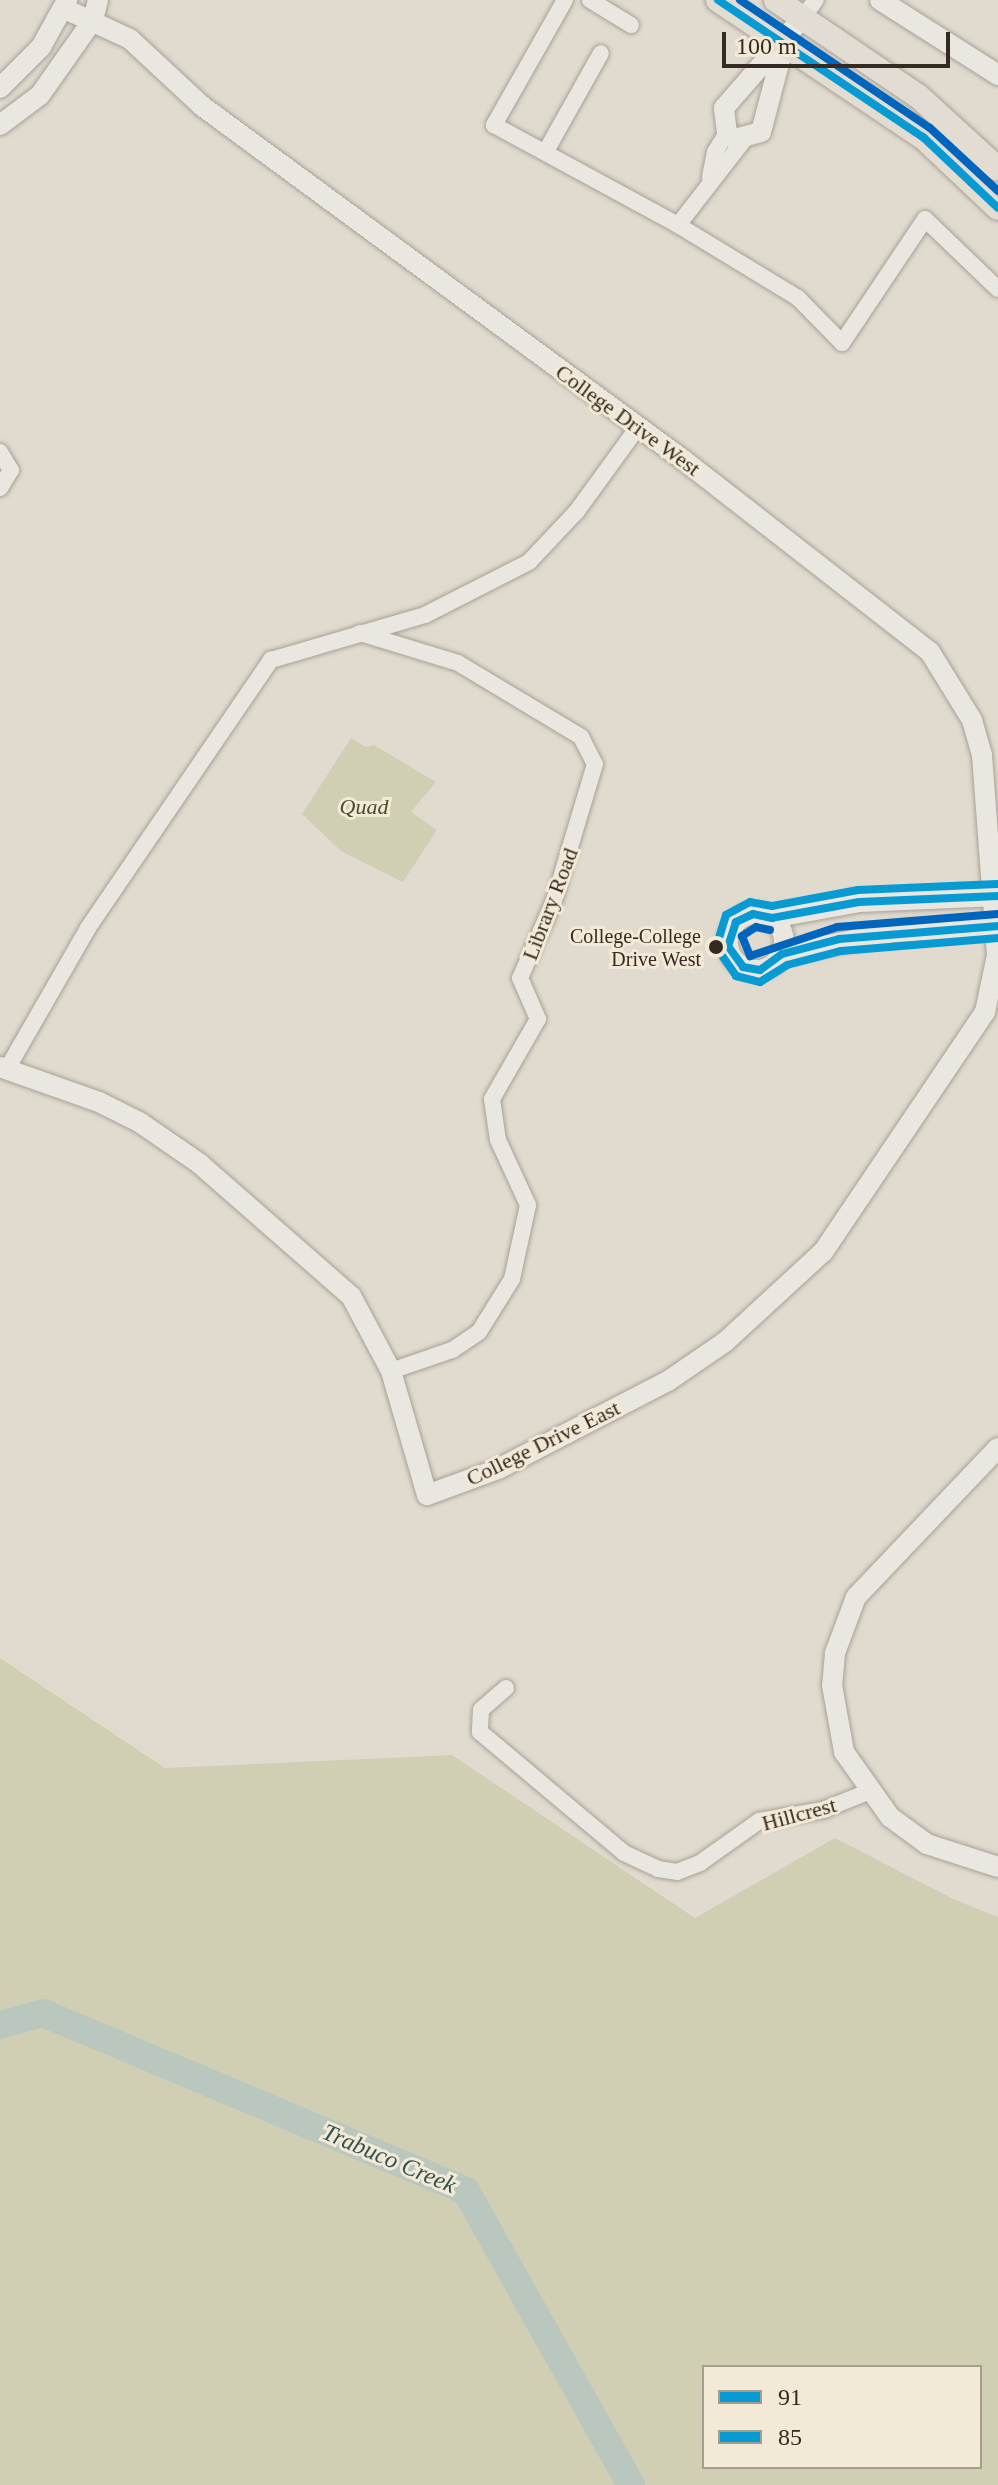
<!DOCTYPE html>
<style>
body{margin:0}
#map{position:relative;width:998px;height:2485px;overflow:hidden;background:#e1dbcf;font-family:"Times New Roman",serif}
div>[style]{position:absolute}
.green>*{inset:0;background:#d0cfb4}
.river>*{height:28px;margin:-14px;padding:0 14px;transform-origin:14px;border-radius:14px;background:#b9c7be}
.roads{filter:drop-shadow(0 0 2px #a7a198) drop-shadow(0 0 2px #a7a198)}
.minor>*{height:16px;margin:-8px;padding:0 8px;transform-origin:8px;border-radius:8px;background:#eae7e0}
.tertiary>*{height:20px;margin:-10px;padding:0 10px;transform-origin:10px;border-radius:10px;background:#eae7e0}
.tertiary>.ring{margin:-10px;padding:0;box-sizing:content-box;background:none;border:20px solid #eae7e0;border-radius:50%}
.primary>*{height:24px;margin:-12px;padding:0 12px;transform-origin:12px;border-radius:12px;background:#e2dcd2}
.bus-1>*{height:8px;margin:-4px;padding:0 4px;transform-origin:4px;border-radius:4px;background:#089bd3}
.bus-2>*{height:8px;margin:-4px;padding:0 4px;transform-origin:4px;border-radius:4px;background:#089bd3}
.bus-3>*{height:8px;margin:-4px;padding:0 4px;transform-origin:4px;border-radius:4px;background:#0065bd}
.dots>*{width:22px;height:22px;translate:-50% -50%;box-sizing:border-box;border:4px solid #f2e9d6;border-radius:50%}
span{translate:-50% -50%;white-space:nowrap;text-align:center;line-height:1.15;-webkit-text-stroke:6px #f2e9d6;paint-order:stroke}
.bus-label{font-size:20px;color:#352a21}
.right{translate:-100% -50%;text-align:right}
.street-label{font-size:22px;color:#352a21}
.park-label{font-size:22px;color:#474f2a;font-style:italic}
.water-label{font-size:24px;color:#325350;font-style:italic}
.legend{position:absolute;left:702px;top:2365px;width:280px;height:104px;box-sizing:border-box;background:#f2e9d6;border:2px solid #a69d8e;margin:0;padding:10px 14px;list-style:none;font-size:24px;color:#352a21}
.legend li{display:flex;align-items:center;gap:16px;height:40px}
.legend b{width:40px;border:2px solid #a69d8e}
.scale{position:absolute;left:722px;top:32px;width:228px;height:36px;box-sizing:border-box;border:4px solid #352a21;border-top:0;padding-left:10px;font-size:24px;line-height:28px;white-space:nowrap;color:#352a21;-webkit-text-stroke:6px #f2e9d6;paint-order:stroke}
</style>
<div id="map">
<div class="green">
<div style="clip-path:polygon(351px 738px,366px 747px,374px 745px,436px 782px,411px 812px,437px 830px,403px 882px,341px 851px,302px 814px)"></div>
<div style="clip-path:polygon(evenodd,0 1658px,165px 1768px,452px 1755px,695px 1918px,835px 1838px,953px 1899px,998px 1917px,998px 2485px,0 2485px,0 1658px,980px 2367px,980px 2467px,704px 2467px,704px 2367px,980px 2367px)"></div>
</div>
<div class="river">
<div style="left:0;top:2025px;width:45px;rotate:-15.6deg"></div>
<div style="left:43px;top:2013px;width:459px;rotate:22.8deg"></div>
<div style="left:466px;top:2191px;width:337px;rotate:60.7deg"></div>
</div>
<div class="roads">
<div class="minor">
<div style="left:565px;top:0;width:144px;rotate:119.6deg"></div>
<div style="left:494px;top:125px;width:209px;rotate:28.5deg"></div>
<div style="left:678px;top:225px;width:140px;rotate:31.3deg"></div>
<div style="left:798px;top:298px;width:63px;rotate:45.6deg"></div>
<div style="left:842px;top:343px;width:149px;rotate:-56.2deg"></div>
<div style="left:925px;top:219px;width:101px;rotate:43.8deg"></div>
<div style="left:590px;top:0;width:48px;rotate:31.4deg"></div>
<div style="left:803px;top:17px;width:21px;rotate:-53deg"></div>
<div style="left:546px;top:151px;width:112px;rotate:-60.7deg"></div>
<div style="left:710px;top:177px;width:25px;rotate:-79deg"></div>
<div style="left:715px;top:152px;width:22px;rotate:-58deg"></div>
<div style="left:678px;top:225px;width:108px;rotate:-52.2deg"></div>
<div style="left:0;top:452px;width:21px;rotate:59deg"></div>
<div style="left:11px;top:470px;width:21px;rotate:121deg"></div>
<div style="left:360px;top:633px;width:102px;rotate:17deg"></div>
<div style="left:458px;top:663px;width:144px;rotate:31deg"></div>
<div style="left:581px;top:737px;width:30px;rotate:63deg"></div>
<div style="left:595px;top:764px;width:143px;rotate:106.7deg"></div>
<div style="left:554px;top:901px;width:84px;rotate:113.8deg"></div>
<div style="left:520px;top:978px;width:45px;rotate:66.3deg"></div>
<div style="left:538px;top:1019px;width:92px;rotate:119.9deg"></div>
<div style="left:492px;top:1099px;width:41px;rotate:81.7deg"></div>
<div style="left:498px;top:1140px;width:72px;rotate:65.2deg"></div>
<div style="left:528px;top:1205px;width:76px;rotate:102.2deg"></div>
<div style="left:512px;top:1279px;width:62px;rotate:121.9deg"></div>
<div style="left:479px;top:1332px;width:32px;rotate:146deg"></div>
<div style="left:452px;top:1350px;width:65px;rotate:161deg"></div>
<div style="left:7px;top:1069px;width:163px;rotate:-60.1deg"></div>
<div style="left:88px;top:928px;width:325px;rotate:-55.7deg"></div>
<div style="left:271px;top:660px;width:160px;rotate:-16.3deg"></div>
<div style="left:425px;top:615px;width:117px;rotate:-27deg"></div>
<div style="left:529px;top:562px;width:70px;rotate:-46.7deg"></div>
<div style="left:577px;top:511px;width:104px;rotate:-54deg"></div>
<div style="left:506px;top:1688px;width:33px;rotate:139deg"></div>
<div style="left:481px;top:1710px;width:22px;rotate:93deg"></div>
<div style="left:480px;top:1732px;width:188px;rotate:40deg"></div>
<div style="left:624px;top:1853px;width:38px;rotate:25deg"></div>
<div style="left:658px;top:1869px;width:19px;rotate:9deg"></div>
<div style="left:677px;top:1872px;width:25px;rotate:-21deg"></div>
<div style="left:700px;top:1863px;width:72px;rotate:-35.4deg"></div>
<div style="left:759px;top:1821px;width:65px;rotate:-9.8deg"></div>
<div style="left:823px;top:1810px;width:48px;rotate:-21.8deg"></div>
</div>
<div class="tertiary">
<div style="left:880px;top:0;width:140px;rotate:32.4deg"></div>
<div style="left:785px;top:41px;width:94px;rotate:104.8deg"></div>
<div style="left:761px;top:132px;width:27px;rotate:165deg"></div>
<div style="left:735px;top:139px;width:10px;rotate:-143deg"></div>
<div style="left:727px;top:133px;width:25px;rotate:-97deg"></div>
<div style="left:724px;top:108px;width:121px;rotate:-49deg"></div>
<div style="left:0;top:88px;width:58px;rotate:-45deg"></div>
<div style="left:41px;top:47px;width:54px;rotate:-61deg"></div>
<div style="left:0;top:125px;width:50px;rotate:-36.9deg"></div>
<div style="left:40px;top:95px;width:92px;rotate:-54.8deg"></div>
<div style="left:93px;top:20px;width:21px;rotate:-76deg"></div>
<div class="ring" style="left:728px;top:914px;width:36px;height:36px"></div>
<div style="left:772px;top:918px;width:88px;rotate:-10.4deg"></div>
<div style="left:859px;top:902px;width:139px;rotate:-2.5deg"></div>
<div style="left:782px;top:954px;width:114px;rotate:-11.1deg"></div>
<div style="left:894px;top:932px;width:104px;rotate:-3.3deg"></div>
<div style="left:0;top:1067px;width:105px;rotate:19.5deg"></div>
<div style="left:99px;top:1102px;width:45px;rotate:26.6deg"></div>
<div style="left:139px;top:1122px;width:74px;rotate:34.5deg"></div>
<div style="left:200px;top:1164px;width:201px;rotate:41.2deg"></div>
<div style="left:351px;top:1296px;width:85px;rotate:61.9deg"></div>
<div style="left:391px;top:1371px;width:129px;rotate:73.8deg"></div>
<div style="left:427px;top:1495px;width:76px;rotate:-20.1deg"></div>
<div style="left:498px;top:1469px;width:191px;rotate:-27.4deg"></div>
<div style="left:668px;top:1381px;width:69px;rotate:-34.4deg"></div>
<div style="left:725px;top:1342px;width:133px;rotate:-42.6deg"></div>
<div style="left:823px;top:1252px;width:290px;rotate:-56deg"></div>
<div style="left:985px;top:1012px;width:58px;rotate:-78.1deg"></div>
<div style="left:997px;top:955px;width:201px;rotate:-94.3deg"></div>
<div style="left:982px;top:755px;width:36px;rotate:-106deg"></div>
<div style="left:972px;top:720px;width:80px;rotate:-121.7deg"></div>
<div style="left:930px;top:652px;width:314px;rotate:-142.1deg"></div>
<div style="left:682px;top:459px;width:596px;rotate:-143.67deg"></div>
<div style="left:202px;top:106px;width:98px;rotate:-137.1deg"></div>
<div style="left:130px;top:39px;width:72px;rotate:-155.2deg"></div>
<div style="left:998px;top:1448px;width:206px;rotate:133.6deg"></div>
<div style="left:856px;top:1597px;width:60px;rotate:110.6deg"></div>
<div style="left:835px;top:1653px;width:32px;rotate:95deg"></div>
<div style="left:832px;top:1685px;width:68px;rotate:79.8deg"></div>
<div style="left:844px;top:1752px;width:80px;rotate:54.7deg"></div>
<div style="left:890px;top:1817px;width:46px;rotate:36.1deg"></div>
<div style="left:927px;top:1844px;width:75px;rotate:17.9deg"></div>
</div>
<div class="primary">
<div style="left:718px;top:0;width:247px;rotate:33.8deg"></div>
<div style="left:923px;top:137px;width:103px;rotate:43.4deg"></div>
<div style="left:776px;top:0;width:171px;rotate:34.1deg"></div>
<div style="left:918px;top:96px;width:108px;rotate:42.4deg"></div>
</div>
</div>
<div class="bus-1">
<div style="left:718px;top:0;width:247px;rotate:33.8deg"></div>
<div style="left:923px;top:137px;width:103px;rotate:43.4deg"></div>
<div style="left:998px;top:896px;width:139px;rotate:177.5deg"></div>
<div style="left:859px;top:902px;width:88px;rotate:169.6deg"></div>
<div style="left:772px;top:918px;width:19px;rotate:-168deg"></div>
<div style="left:753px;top:914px;width:19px;rotate:155deg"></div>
<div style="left:736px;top:922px;width:25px;rotate:108deg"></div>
<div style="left:728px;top:946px;width:26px;rotate:54deg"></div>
<div style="left:743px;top:967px;width:17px;rotate:10deg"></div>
<div style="left:760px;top:970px;width:27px;rotate:-36deg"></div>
<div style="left:782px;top:954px;width:59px;rotate:-14.7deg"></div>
<div style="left:839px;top:939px;width:160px;rotate:-4.7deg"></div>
</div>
<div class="bus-2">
<div style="left:997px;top:884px;width:139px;rotate:177.5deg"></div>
<div style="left:858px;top:890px;width:87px;rotate:169.5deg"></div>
<div style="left:772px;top:906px;width:22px;rotate:-170deg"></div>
<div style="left:750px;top:902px;width:27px;rotate:152deg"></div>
<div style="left:726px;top:915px;width:34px;rotate:107deg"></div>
<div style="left:716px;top:947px;width:35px;rotate:55deg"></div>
<div style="left:736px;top:976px;width:25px;rotate:14deg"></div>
<div style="left:760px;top:982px;width:32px;rotate:-32deg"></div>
<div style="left:787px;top:965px;width:56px;rotate:-14.5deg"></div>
<div style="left:841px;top:951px;width:158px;rotate:-4.7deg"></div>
</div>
<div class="bus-3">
<div style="left:740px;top:0;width:229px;rotate:34deg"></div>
<div style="left:930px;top:128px;width:93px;rotate:42.8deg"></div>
<div style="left:770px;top:930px;width:14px;rotate:-168deg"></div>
<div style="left:756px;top:927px;width:17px;rotate:147deg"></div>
<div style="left:742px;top:936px;width:22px;rotate:68deg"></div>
<div style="left:750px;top:956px;width:92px;rotate:-18.4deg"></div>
<div style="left:837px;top:927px;width:161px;rotate:-4.6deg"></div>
</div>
<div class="dots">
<div style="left:716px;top:947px;background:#352a21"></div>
</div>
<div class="bus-label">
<span class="right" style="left:701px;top:948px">College-College<br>Drive West</span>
</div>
<div class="street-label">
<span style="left:628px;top:420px;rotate:36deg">College Drive West</span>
<span style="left:550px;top:904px;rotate:-69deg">Library Road</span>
<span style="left:543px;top:1443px;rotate:-26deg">College Drive East</span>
<span style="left:799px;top:1814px;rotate:-15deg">Hillcrest</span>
</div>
<div class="park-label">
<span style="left:364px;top:807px">Quad</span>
</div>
<div class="water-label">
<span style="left:389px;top:2159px;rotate:23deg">Trabuco Creek</span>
</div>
<ul class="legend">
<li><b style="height:10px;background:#089bd3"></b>91</li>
<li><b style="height:10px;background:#089bd3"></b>85</li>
</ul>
<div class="scale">100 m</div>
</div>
